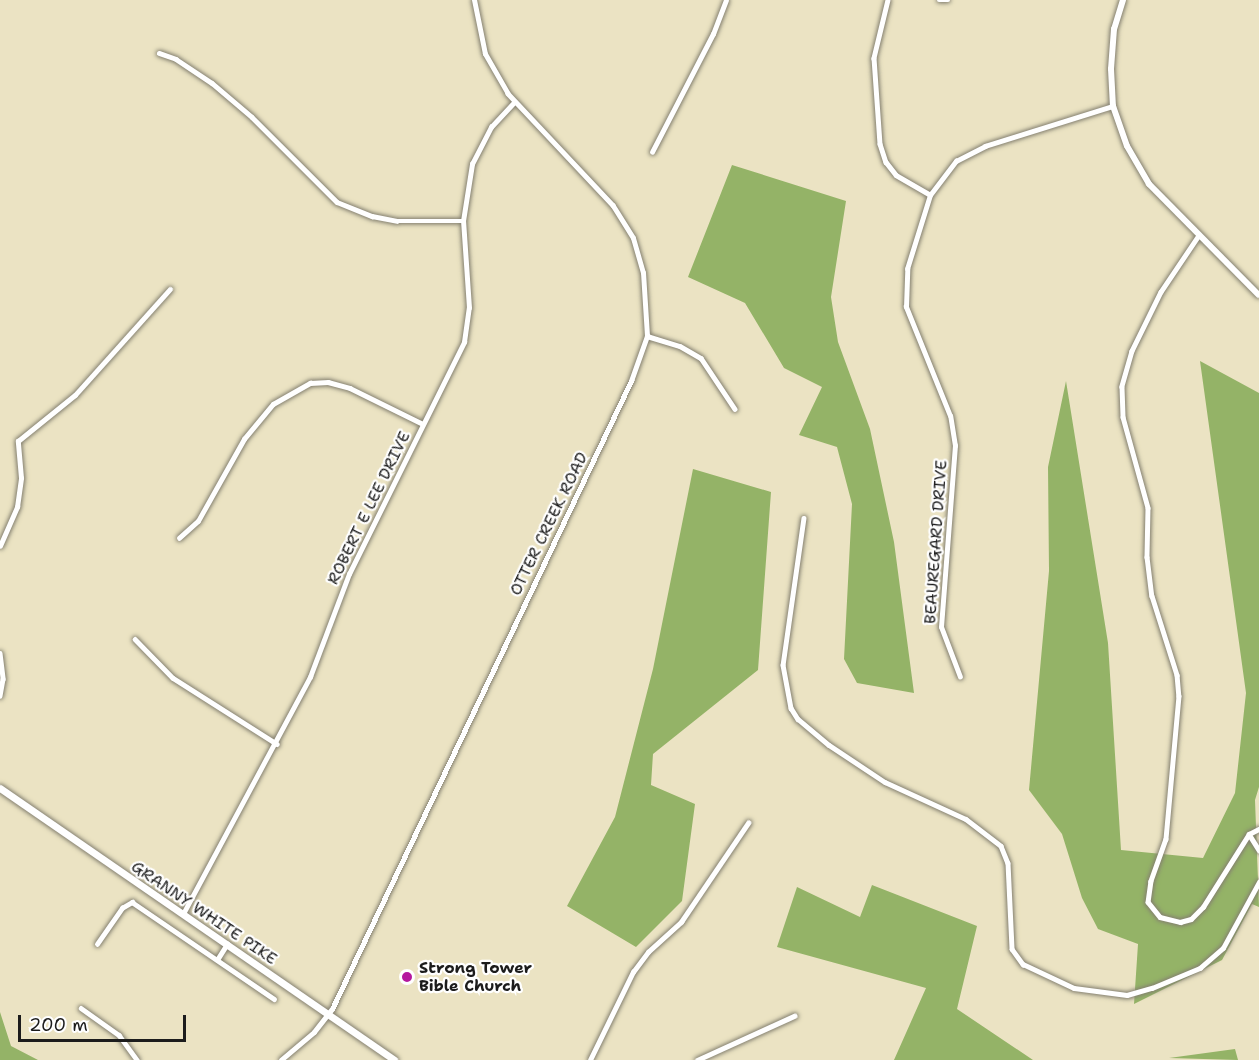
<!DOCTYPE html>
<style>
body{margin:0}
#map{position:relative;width:1259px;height:1060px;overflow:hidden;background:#ebe3c3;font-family:"Shantell Sans",sans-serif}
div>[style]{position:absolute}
.forest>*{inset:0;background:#94b367}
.roads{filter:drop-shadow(0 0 2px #848070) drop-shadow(0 0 2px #848070)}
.minor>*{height:4.5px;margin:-2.25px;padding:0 2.25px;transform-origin:2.25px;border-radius:2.25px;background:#fff}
.tertiary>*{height:6px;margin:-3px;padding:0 3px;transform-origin:3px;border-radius:3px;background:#fff}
.secondary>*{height:7px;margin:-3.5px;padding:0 3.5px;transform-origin:3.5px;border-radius:3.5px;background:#fff}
.dots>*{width:16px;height:16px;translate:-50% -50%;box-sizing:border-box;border:3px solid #fff;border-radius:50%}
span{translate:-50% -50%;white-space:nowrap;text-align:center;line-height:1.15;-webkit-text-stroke:4.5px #fff;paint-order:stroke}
.street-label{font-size:16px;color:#1c1c1c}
.poi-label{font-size:16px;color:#1c1c1c;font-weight:700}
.left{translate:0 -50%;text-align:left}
.scale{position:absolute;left:18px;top:1015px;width:168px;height:27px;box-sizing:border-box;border:3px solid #1c1c1c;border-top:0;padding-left:8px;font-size:18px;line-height:21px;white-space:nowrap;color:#1c1c1c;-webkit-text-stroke:4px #fff;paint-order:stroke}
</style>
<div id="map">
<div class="forest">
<div style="clip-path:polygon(732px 165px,846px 201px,831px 297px,838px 342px,870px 429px,894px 542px,914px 693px,857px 683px,844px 659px,852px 504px,837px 447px,799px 435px,822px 387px,784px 368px,745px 303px,688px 277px)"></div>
<div style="clip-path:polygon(1200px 361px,1259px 393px,1259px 787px,1255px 800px,1259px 907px,1252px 904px,1222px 960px,1134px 1004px,1138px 944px,1098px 929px,1082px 898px,1062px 834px,1029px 790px,1049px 571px,1048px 467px,1066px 381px,1108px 643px,1121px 850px,1203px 858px,1235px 793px,1246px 693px)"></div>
<div style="clip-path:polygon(693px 469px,771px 492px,758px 670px,653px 754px,651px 785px,695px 804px,682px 901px,636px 947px,567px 906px,615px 817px,653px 669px)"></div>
<div style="clip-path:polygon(872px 885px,977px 926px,957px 1009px,1033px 1060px,894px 1060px,926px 988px,777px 947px,797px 887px,860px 917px)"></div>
<div style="clip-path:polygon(0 1012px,11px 1046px,38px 1060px,0 1060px)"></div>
<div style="clip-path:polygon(1235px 1049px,1238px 1060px,1169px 1058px)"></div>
</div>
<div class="roads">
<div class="minor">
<div style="left:888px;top:0;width:60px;rotate:103.6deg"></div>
<div style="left:874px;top:58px;width:86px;rotate:86deg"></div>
<div style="left:880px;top:144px;width:19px;rotate:72deg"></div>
<div style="left:886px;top:162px;width:16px;rotate:52deg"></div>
<div style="left:896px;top:175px;width:39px;rotate:30deg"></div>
<div style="left:939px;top:0;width:9px"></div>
<div style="left:159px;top:53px;width:18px;rotate:19deg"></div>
<div style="left:176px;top:59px;width:43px;rotate:33.7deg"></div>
<div style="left:212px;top:83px;width:52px;rotate:40.4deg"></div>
<div style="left:252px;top:117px;width:120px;rotate:45deg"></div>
<div style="left:337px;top:202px;width:38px;rotate:22deg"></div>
<div style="left:372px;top:216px;width:25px;rotate:11deg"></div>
<div style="left:397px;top:221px;width:66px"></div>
<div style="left:652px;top:152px;width:133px;rotate:-62.7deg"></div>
<div style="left:713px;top:34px;width:36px;rotate:-69deg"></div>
<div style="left:1198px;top:237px;width:66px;rotate:123.9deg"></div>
<div style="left:1161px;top:292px;width:66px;rotate:116.2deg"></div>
<div style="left:1132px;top:351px;width:37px;rotate:106deg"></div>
<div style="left:1122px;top:387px;width:30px;rotate:88deg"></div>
<div style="left:1123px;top:417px;width:94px;rotate:74.6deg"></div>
<div style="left:1148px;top:508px;width:49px;rotate:91.2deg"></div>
<div style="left:1147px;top:557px;width:39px;rotate:83deg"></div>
<div style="left:1152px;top:596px;width:83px;rotate:72.4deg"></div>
<div style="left:1177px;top:675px;width:21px;rotate:85deg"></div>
<div style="left:1179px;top:696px;width:144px;rotate:95.2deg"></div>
<div style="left:1166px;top:839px;width:45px;rotate:109.7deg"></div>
<div style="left:1151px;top:881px;width:21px;rotate:98deg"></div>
<div style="left:1148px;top:902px;width:19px;rotate:51deg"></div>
<div style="left:1160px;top:917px;width:21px;rotate:14deg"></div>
<div style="left:1180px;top:922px;width:11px;rotate:-15deg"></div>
<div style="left:1191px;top:919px;width:17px;rotate:-45deg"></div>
<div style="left:1203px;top:907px;width:86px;rotate:-57.8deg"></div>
<div style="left:1249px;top:834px;width:11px;rotate:-27deg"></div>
<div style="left:647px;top:336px;width:34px;rotate:17deg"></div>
<div style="left:680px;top:346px;width:24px;rotate:30deg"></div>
<div style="left:701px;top:358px;width:61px;rotate:56.3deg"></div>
<div style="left:804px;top:518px;width:148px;rotate:98.1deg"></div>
<div style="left:783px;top:665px;width:44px;rotate:79.5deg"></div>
<div style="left:791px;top:708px;width:13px;rotate:58deg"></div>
<div style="left:798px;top:719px;width:40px;rotate:40deg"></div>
<div style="left:829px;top:745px;width:67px;rotate:33.5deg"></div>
<div style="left:885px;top:782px;width:89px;rotate:24.6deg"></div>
<div style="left:966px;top:819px;width:44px;rotate:37.6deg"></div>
<div style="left:1001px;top:846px;width:18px;rotate:68deg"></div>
<div style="left:1008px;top:863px;width:86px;rotate:87.3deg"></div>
<div style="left:1012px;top:949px;width:19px;rotate:54deg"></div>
<div style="left:1023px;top:964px;width:56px;rotate:25.2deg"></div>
<div style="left:1074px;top:988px;width:53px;rotate:7.5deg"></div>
<div style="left:1127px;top:995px;width:26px;rotate:-16deg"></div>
<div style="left:1152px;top:988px;width:52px;rotate:-22.6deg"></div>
<div style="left:1200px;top:968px;width:30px;rotate:-41deg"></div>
<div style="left:1223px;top:948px;width:75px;rotate:-61.4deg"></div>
<div style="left:179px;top:538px;width:25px;rotate:-42deg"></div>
<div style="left:198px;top:521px;width:94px;rotate:-60.7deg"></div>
<div style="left:244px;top:439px;width:45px;rotate:-50.4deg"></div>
<div style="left:273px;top:404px;width:43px;rotate:-29.6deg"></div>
<div style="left:310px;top:383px;width:18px;rotate:-3deg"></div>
<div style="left:328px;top:382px;width:23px;rotate:15deg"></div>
<div style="left:350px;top:388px;width:81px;rotate:26.3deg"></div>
<div style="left:0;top:546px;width:43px;rotate:-66.4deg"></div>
<div style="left:17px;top:507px;width:29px;rotate:-82deg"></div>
<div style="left:21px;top:478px;width:37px;rotate:-95deg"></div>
<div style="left:18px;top:441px;width:73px;rotate:-38.9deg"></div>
<div style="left:75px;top:395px;width:142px;rotate:-48.1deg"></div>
<div style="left:135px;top:639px;width:54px;rotate:45.7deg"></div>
<div style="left:173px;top:678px;width:123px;rotate:32.4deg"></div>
<div style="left:0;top:653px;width:26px;rotate:83deg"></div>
<div style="left:3px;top:679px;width:17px;rotate:100deg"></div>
<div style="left:960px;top:677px;width:53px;rotate:-110.8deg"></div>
<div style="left:941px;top:627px;width:182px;rotate:-85.6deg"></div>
<div style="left:955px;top:446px;width:30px;rotate:-99deg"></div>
<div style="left:950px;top:416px;width:118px;rotate:-112deg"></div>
<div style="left:906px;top:307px;width:38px;rotate:-88deg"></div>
<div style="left:907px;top:269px;width:77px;rotate:-72.7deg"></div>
<div style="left:930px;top:195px;width:43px;rotate:-52.6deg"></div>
<div style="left:956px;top:161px;width:33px;rotate:-27deg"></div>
<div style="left:985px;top:146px;width:134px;rotate:-17.4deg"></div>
<div style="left:1249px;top:834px;width:19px;rotate:58deg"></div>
<div style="left:184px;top:912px;width:267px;rotate:-61.8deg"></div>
<div style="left:310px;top:677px;width:110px;rotate:-69.3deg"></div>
<div style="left:349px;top:574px;width:259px;rotate:-63.6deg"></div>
<div style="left:464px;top:342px;width:34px;rotate:-82deg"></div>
<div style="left:469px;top:308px;width:87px;rotate:-93.9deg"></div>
<div style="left:463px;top:221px;width:58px;rotate:-81deg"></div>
<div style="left:472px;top:164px;width:42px;rotate:-62.8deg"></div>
<div style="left:491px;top:127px;width:34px;rotate:-47deg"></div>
<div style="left:97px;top:944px;width:44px;rotate:-55.2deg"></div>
<div style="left:122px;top:908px;width:12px;rotate:-31deg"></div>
<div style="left:132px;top:902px;width:172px;rotate:34.3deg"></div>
<div style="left:217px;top:960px;width:19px;rotate:-58deg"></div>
<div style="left:81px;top:1008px;width:47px;rotate:35.4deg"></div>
<div style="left:119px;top:1035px;width:31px;rotate:54deg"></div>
<div style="left:281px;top:1060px;width:43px;rotate:-40.3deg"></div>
<div style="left:314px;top:1032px;width:29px;rotate:-52deg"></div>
<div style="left:332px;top:1009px;width:696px;rotate:-64.54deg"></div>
<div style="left:631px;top:381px;width:48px;rotate:-70.4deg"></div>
<div style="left:647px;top:336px;width:63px;rotate:-93.6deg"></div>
<div style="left:643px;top:273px;width:36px;rotate:-106deg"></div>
<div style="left:633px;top:238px;width:38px;rotate:-122deg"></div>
<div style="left:613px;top:206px;width:154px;rotate:-133.2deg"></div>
<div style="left:508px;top:94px;width:46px;rotate:-119.9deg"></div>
<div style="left:485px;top:54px;width:55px;rotate:-101.5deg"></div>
<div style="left:590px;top:1060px;width:98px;rotate:-64deg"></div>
<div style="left:633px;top:972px;width:25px;rotate:-53deg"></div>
<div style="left:648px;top:952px;width:45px;rotate:-42.3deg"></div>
<div style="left:681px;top:922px;width:120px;rotate:-55.9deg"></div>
<div style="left:697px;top:1060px;width:107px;rotate:-24.4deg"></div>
</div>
<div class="tertiary">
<div style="left:1123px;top:0;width:30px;rotate:107deg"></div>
<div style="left:1114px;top:29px;width:40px;rotate:94.3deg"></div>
<div style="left:1111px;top:69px;width:37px;rotate:87deg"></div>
<div style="left:1113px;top:106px;width:42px;rotate:70.7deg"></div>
<div style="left:1127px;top:146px;width:44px;rotate:59.9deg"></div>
<div style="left:1149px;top:184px;width:156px;rotate:45.3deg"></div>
</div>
<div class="secondary">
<div style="left:0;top:788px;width:479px;rotate:34.6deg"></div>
</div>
</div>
<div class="dots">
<div style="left:407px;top:977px;background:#b5179e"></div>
</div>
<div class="street-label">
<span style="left:369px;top:508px;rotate:-64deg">ROBERT E LEE DRIVE</span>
<span style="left:549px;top:524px;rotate:-64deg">OTTER CREEK ROAD</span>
<span style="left:936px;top:542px;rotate:-86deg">BEAUREGARD DRIVE</span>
<span style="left:204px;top:913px;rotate:34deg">GRANNY WHITE PIKE</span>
</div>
<div class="poi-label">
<span class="left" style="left:419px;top:977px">Strong Tower<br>Bible Church</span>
</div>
<div class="scale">200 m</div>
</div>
